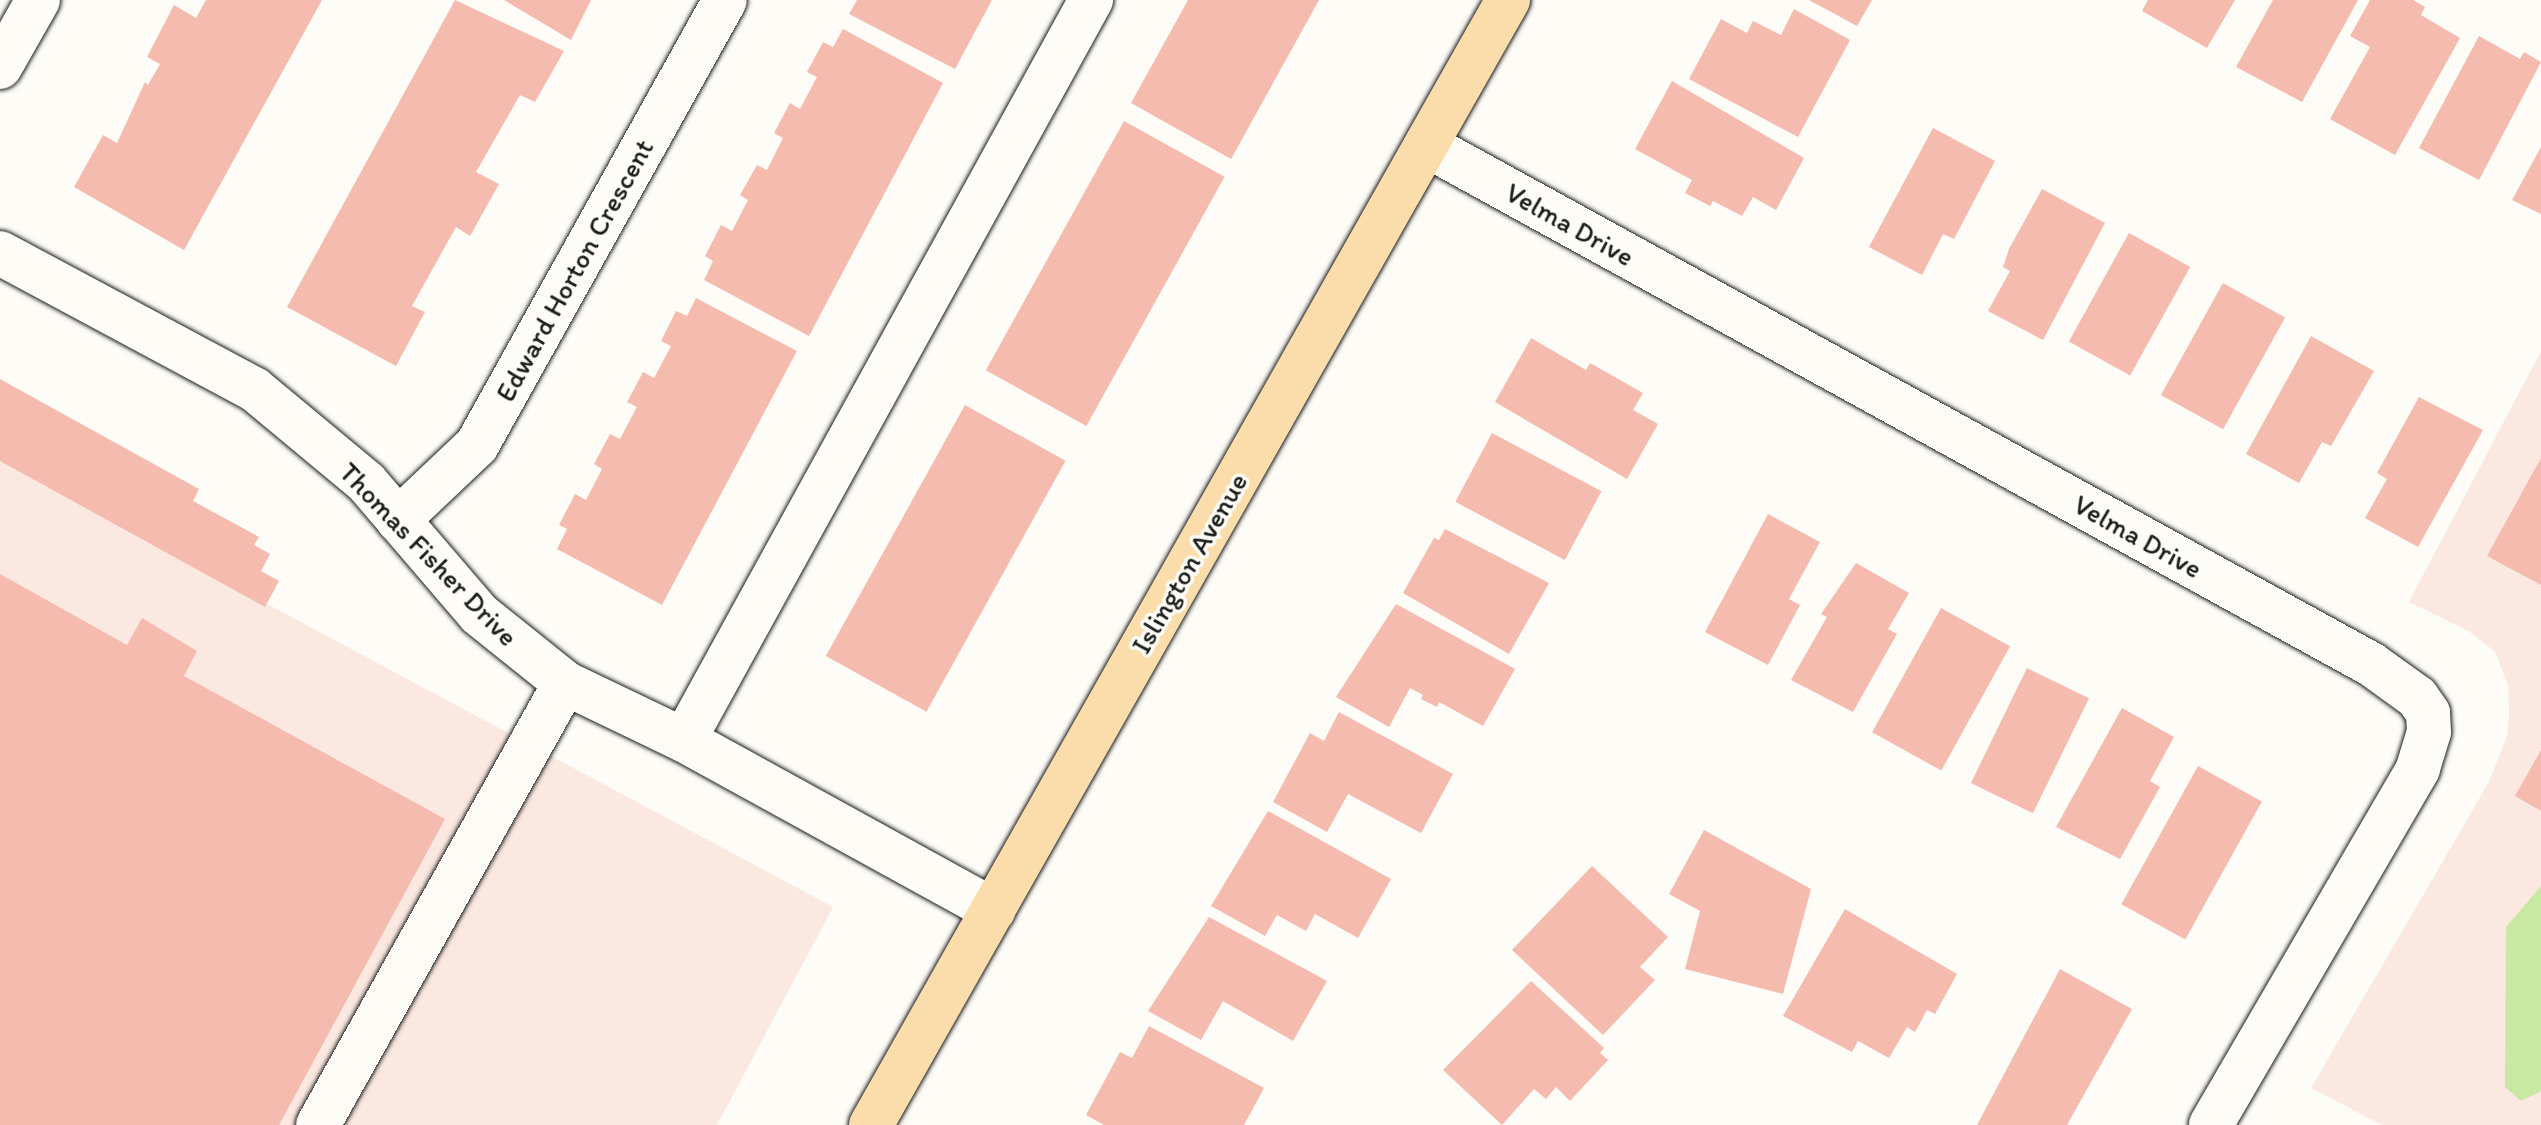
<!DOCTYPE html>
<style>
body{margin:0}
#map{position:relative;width:2541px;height:1125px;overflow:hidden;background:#fdfcf7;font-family:Itim,sans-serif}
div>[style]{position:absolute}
.built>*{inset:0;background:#fbe8e1}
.green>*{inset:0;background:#c7e9a2}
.building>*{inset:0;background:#f5bbaf;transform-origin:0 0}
.roads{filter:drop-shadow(0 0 2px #1c1c1c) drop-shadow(0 0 2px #1c1c1c)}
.minor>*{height:44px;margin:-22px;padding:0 22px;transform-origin:22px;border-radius:22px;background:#fdfcf7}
.major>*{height:44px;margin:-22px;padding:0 22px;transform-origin:22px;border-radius:22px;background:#faddab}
span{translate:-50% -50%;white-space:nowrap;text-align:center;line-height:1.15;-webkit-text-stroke:7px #fdfcf7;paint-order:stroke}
.street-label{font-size:28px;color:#1c1c1c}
</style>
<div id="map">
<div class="built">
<div style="clip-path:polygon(2541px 351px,2541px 1125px,2382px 1125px,2311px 1088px,2489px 782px,2507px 736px,2509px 714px,2508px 684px,2495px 652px,2470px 632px,2409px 602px)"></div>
<div style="clip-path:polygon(0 461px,833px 907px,717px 1125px,0 1125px)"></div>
</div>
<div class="green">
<div style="clip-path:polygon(2541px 886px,2541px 1091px,2521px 1101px,2505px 1087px,2506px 927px)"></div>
</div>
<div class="building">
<div style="clip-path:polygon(206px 0,322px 0,184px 250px,74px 187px,103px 135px,117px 143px,145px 82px,148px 85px,160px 64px,147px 57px,174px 5px,196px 18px)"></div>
<div style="clip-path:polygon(455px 0,564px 51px,535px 102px,520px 95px,476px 172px,499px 184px,470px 236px,456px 227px,412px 306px,425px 312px,396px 366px,287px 307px)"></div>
<div style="clip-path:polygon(504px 0,591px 0,571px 40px)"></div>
<div style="clip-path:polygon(857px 0,992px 0,955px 69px,849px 14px)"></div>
<div style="clip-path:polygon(1188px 0,1319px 0,1231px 159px,1131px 103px)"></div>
<div style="clip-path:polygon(1809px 0,1872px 0,1857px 26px)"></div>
<div style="clip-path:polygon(2148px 0,2235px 0,2207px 48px,2142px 11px)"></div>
<div style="clip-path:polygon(2273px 0,2358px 0,2302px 102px,2236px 67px)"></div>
<div style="clip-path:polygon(2370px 0,2413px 0,2425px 7px,2421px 15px,2460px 38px,2395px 155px,2330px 119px,2370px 47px,2350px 36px)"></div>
<div style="clip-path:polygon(1794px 9px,1850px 40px,1798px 137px,1689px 79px,1721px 19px,1747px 33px,1753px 21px,1781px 35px)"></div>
<div style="clip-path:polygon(843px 29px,943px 83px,809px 336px,704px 280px,713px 261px,705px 256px,721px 225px,732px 231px,748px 200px,740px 195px,757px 165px,767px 170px,783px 138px,774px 133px,790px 103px,800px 109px,817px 77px,807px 72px,823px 42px,833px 47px)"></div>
<div style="clip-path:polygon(2479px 36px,2520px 59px,2524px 52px,2541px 62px,2479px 180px,2419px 148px)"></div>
<div style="clip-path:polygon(1672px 81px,1804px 158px,1776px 210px,1753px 197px,1742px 216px,1713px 201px,1710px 206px,1685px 193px,1692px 180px,1635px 149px)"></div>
<div style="left:1124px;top:121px;width:115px;height:285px;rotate:29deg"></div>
<div style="clip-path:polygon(1933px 128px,1995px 161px,1954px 239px,1943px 234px,1922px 275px,1869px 247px)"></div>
<div style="clip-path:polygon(2541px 147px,2541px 214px,2512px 200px)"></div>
<div style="clip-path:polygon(2042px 189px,2105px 223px,2043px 340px,1988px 311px,2010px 271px,2003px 267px,2009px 249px)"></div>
<div style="left:2129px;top:233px;width:70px;height:124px;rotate:29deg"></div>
<div style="left:2223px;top:283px;width:71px;height:128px;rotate:29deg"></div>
<div style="clip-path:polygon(696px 298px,797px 351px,662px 605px,557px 549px,567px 529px,559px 525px,575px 494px,586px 500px,602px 469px,594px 464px,610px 434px,620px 439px,637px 407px,627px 402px,643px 372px,654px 378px,671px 346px,661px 341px,676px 311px,687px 316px)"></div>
<div style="clip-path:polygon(2311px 336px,2374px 371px,2331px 446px,2322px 442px,2299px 483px,2246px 454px)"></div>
<div style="clip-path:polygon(1531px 338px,1586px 370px,1590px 363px,1643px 393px,1633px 410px,1658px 424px,1627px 479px,1495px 402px)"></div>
<div style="clip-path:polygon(0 379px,199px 489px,193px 501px,259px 537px,254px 545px,270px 554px,261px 571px,279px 581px,265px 607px,0 461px)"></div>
<div style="clip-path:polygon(2419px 397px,2483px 430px,2418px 547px,2365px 518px,2387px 479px,2377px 473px)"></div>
<div style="left:965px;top:405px;width:115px;height:287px;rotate:29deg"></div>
<div style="left:1492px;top:433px;width:124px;height:78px;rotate:28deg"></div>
<div style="clip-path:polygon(2541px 458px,2541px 585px,2487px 556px)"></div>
<div style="clip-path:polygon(1768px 514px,1820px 542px,1789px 599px,1800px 605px,1768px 665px,1705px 632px)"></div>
<div style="clip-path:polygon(1445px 529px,1549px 583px,1509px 654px,1403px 593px,1434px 538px,1439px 540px)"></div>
<div style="clip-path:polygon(1856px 563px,1909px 593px,1888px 629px,1897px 634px,1853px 712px,1791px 680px,1827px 617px,1821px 614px)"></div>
<div style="clip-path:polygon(0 574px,127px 645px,142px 618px,197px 651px,184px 676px,445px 819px,279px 1125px,0 1125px)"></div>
<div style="clip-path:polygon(1396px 604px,1515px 669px,1483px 726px,1439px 702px,1437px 707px,1421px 699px,1423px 695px,1410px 688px,1389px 727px,1336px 697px)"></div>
<div style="left:1941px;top:608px;width:79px;height:142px;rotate:29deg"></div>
<div style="left:2027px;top:668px;width:69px;height:128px;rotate:26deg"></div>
<div style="clip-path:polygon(2122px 708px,2174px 737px,2150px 781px,2160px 787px,2120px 859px,2056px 827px)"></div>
<div style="clip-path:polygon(1339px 712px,1453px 774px,1421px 833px,1348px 794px,1327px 832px,1273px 802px,1310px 733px,1324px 741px)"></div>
<div style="clip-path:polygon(2541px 750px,2541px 811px,2515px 796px)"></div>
<div style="left:2198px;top:766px;width:73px;height:158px;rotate:29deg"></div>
<div style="clip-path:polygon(1268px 811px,1391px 879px,1358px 938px,1315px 914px,1306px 931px,1277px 915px,1265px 936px,1211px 906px)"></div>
<div style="clip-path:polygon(1704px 830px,1811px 889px,1783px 994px,1685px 969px,1700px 911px,1669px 894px)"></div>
<div style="clip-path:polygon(1592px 866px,1668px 937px,1640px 967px,1655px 980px,1603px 1035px,1512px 950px)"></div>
<div style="clip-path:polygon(1845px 909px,1957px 974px,1935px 1014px,1927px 1010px,1915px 1032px,1907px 1027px,1889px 1058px,1858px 1041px,1852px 1052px,1783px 1016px)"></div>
<div style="clip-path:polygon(1209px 917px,1327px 981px,1293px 1041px,1223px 1001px,1201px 1040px,1148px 1011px)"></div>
<div style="clip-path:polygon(2060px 969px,2132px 1009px,2067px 1125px,1977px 1125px)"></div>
<div style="clip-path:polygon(1531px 981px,1604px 1048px,1600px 1053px,1608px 1060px,1570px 1101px,1556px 1087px,1546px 1099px,1534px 1089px,1502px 1125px,1443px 1070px)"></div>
<div style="clip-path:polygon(1149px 1026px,1264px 1088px,1244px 1125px,1104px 1125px,1086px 1115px,1120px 1052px,1132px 1058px)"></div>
</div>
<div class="roads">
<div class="minor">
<div style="left:0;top:67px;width:77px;rotate:-60.4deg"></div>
<div style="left:1426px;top:145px;width:1078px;rotate:28.78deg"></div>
<div style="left:2371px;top:664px;width:57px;rotate:35.7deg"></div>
<div style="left:2417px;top:697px;width:19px;rotate:55deg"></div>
<div style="left:2428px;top:713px;width:19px;rotate:87deg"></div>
<div style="left:2429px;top:732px;width:39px;rotate:107deg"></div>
<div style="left:2418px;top:769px;width:412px;rotate:120.2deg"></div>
<div style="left:0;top:253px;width:288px;rotate:28.2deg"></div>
<div style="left:254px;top:389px;width:146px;rotate:39.7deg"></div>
<div style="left:366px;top:482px;width:174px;rotate:49.4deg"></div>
<div style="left:479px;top:614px;width:110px;rotate:38.7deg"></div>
<div style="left:565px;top:683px;width:132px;rotate:25.6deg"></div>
<div style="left:684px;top:740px;width:353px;rotate:28.8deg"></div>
<div style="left:398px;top:520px;width:109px;rotate:-43.5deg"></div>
<div style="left:477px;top:445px;width:509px;rotate:-60.87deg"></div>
<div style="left:684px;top:740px;width:845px;rotate:-61.19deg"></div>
<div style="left:318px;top:1125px;width:506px;rotate:-60.8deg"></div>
</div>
<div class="major">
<div style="left:871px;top:1125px;width:1293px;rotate:-60.48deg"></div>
</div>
</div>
<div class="street-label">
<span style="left:1570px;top:224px;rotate:29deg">Velma Drive</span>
<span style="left:574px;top:270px;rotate:-61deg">Edward Horton Crescent</span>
<span style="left:2138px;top:536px;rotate:29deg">Velma Drive</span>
<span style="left:429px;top:554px;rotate:46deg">Thomas Fisher Drive</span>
<span style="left:1189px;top:563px;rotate:-60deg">Islington Avenue</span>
</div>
</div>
